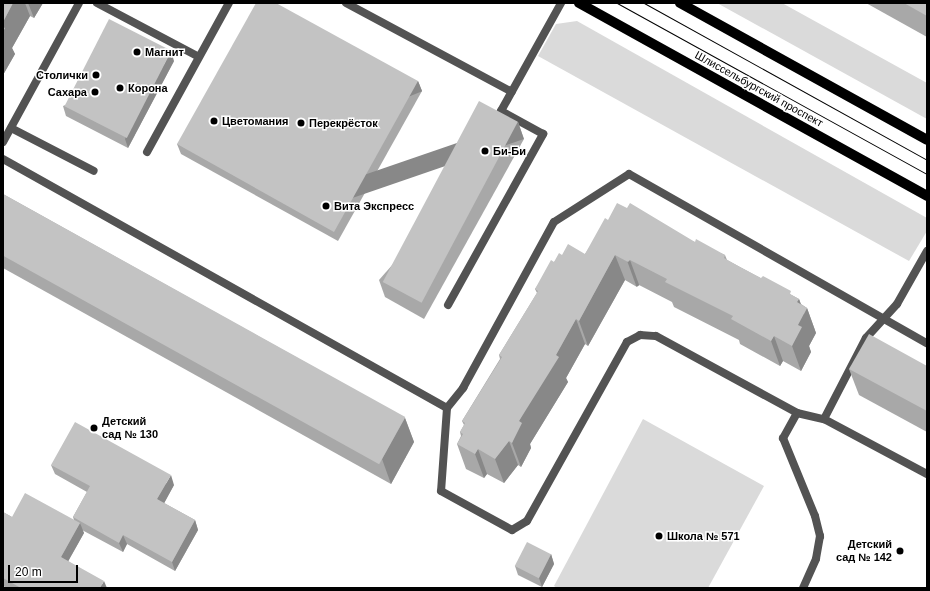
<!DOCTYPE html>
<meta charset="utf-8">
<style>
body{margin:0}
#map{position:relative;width:930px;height:591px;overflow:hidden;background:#fff;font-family:Arial,sans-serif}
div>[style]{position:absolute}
.green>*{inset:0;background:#dadada}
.service>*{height:8px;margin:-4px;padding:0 4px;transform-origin:4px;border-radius:4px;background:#535353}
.primary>*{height:10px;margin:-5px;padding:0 5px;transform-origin:5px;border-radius:5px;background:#000}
.tram>*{height:1px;margin:-0.5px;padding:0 0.5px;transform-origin:0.5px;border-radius:0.5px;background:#000}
.wall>*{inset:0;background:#a8a8a8}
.shaded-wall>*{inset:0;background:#888;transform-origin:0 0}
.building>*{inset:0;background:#c3c3c3;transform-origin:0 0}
.dots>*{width:11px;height:11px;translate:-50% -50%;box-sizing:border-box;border:2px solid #fff;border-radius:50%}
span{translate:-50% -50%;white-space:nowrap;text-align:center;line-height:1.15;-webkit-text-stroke:3px #fff;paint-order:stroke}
.poi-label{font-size:11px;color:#000;font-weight:700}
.left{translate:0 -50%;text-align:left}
.right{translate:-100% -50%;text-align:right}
.street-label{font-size:11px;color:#000}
.frame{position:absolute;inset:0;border:4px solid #000;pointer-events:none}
.scale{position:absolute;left:8px;top:565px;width:70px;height:18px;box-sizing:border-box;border:2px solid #000;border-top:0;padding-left:5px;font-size:12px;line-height:14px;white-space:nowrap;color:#000;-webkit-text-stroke:3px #fff;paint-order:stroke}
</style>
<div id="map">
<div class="green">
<div style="clip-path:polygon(717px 3px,782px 3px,927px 83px,927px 119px)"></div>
<div style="clip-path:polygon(577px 21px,927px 218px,927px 231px,909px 261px,538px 56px,556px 24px)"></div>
<div style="clip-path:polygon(643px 419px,764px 486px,708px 588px,557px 588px,554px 586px)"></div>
</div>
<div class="service">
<div style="left:97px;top:3px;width:115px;rotate:27.9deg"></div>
<div style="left:346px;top:3px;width:188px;rotate:28.2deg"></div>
<div style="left:11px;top:128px;width:93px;rotate:27.4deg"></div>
<div style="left:3px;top:142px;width:158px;rotate:-61.3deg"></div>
<div style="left:147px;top:152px;width:170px;rotate:-61.2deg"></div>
<div style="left:3px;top:159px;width:509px;rotate:29.28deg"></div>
<div style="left:447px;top:408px;width:26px;rotate:-51deg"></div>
<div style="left:463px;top:388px;width:189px;rotate:-61.3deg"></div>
<div style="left:554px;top:222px;width:89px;rotate:-32.6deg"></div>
<div style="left:629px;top:174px;width:343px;rotate:29.6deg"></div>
<div style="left:448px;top:305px;width:196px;rotate:-60.9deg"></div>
<div style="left:543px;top:134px;width:48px;rotate:-151.3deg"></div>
<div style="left:501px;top:111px;width:124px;rotate:-60.9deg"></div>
<div style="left:447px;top:408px;width:83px;rotate:94.1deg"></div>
<div style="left:441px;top:491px;width:81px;rotate:28.8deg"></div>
<div style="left:512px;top:530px;width:17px;rotate:-31deg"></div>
<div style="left:527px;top:521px;width:205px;rotate:-60.8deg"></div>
<div style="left:627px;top:342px;width:15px;rotate:-28deg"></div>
<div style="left:640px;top:335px;width:16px;rotate:4deg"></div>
<div style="left:656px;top:336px;width:161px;rotate:28.6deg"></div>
<div style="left:797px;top:413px;width:28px;rotate:13deg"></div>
<div style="left:824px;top:419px;width:117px;rotate:28.1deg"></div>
<div style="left:797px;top:413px;width:29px;rotate:119deg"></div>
<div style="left:783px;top:438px;width:84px;rotate:67.7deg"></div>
<div style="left:815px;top:516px;width:21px;rotate:76deg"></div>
<div style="left:820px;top:536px;width:23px;rotate:100deg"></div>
<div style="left:816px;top:559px;width:32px;rotate:114deg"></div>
<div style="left:824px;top:419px;width:91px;rotate:-62.6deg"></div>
<div style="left:866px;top:338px;width:46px;rotate:-47.6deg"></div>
<div style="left:897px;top:304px;width:61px;rotate:-60.5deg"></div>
</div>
<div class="primary">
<div style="left:579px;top:3px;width:398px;rotate:29deg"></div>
<div style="left:680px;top:3px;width:282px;rotate:29deg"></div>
</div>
<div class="tram">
<div style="left:617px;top:3px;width:354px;rotate:28.9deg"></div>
<div style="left:644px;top:3px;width:324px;rotate:29deg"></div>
</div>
<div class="wall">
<div style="clip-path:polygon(3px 3px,43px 3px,34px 18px,30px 16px,12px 48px,15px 54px,3px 75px)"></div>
<div style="clip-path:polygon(866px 3px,927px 3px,927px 37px)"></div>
<div style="clip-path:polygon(174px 61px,128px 148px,66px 116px,63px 106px)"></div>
<div style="clip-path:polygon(418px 81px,422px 91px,338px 241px,181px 154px,177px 144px)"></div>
<div style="clip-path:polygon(518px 122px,524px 139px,424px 319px,385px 297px,379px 280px)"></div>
<div style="clip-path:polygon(3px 194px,405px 418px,414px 442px,391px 484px,3px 268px)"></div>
<div style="clip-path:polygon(608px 220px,695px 242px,725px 255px,727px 260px,799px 299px,801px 304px,807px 308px,816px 333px,809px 346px,811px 352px,801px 371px,783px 361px,780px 366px,740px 344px,739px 340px,674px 307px,672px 302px,639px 285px,637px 287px,625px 280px,588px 346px,585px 344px,566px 378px,568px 382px,530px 444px,531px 448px,521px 467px,518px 465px,504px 483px,487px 474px,484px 478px,466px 469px,457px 444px,461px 436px,460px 432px,464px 425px,462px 421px,500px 359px,499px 355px,537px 293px,535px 289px,554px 262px,562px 255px,585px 254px)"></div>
<div style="clip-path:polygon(927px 366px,927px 432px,859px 395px,849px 369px)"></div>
<div style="clip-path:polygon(51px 465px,174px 485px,164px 503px,195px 520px,198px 530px,175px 571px,127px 544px,123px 552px,82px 530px,84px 533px,68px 561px,107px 588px,7px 588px,3px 586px,3px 512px,12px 517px,74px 520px,73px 517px,87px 492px,55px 474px)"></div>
<div style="clip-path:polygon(551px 554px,554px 564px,542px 587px,518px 575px,515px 566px)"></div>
</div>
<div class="shaded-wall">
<div style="clip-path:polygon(13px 3px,25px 3px,30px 16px,12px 48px,15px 54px,3px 75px,3px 22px)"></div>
<div style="clip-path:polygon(28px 3px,43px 3px,34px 18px)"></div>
<div style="clip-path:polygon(171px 51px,174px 61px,128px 148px,125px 139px)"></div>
<div style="left:418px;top:81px;width:11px;height:173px;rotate:68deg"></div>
<div style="left:518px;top:122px;width:18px;height:206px;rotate:71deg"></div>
<div style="clip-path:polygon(615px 255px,625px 280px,588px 346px,579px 321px)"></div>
<div style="left:630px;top:260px;width:27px;height:3px;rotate:70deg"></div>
<div style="clip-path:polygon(799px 299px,804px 314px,807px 308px,816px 333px,809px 346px,811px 352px,801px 371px,792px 346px,798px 325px,797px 302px)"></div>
<div style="clip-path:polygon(576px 319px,585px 344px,566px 378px,568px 382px,530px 444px,531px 448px,521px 467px,512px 443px,519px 421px)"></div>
<div style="clip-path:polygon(774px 336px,783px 361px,780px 366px,771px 341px)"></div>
<div style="clip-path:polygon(405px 418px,414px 442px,391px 484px,382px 459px)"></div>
<div style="clip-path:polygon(509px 441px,518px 465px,504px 483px,495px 459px)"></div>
<div style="clip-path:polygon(478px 449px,487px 474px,484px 478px,475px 454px)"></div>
<div style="clip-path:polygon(171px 475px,174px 485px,161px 509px,157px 499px)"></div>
<div style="clip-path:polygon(195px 520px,198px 530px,175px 571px,172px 562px)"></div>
<div style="clip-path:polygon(80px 523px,84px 533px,65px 567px,61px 557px)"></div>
<div style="clip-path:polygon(123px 535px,127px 544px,123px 552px,119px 543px)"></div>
<div style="clip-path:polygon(551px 554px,554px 564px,542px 587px,539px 578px)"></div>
<div style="clip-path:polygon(104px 581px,107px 588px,100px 588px)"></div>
</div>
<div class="building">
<div style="clip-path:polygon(3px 3px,13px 3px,3px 22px)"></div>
<div style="clip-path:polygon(256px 3px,276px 3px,418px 81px,334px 232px,177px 144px)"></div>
<div style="clip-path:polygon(904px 3px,927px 3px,927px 16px)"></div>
<div style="left:109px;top:19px;width:70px;height:98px;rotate:27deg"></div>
<div style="clip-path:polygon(3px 27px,5px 28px,3px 32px)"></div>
<div style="left:479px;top:101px;width:44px;height:205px;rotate:28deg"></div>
<div style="left:3px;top:194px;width:460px;height:54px;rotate:29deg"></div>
<div style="clip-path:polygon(617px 203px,627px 208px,630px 203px,695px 242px,696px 239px,725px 255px,724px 258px,740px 267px,761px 278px,763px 276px,791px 291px,790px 294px,799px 299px,797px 302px,807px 308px,798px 325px,802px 327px,792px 346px,774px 336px,771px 341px,731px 319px,733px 316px,665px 282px,667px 279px,630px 260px,628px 262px,615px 255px,579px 321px,576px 319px,556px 355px,559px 357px,519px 421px,522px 423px,512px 443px,509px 441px,495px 459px,478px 449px,475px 454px,457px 444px,463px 434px,460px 432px,465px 423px,462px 421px,502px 357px,499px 355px,538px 291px,535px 289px,551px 260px,554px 262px,559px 253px,562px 255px,568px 244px,585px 254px,605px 218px,608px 220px)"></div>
<div style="clip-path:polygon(869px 334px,927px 366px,927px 411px,849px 369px)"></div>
<div style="clip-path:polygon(75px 422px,171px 475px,157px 499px,195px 520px,172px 562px,123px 535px,119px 543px,73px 517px,90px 486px,51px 465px)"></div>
<div style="clip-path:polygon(25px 493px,80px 523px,61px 557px,104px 581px,100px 588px,21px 588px,3px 578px,3px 512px,12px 517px)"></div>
<div style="left:527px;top:542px;width:27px;height:27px;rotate:27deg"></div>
</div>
<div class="dots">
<div style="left:137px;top:52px;background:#000"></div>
<div style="left:96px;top:75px;background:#000"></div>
<div style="left:120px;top:88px;background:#000"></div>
<div style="left:95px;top:92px;background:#000"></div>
<div style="left:214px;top:121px;background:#000"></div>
<div style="left:301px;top:123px;background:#000"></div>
<div style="left:485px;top:151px;background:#000"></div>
<div style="left:326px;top:206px;background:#000"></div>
<div style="left:94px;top:428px;background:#000"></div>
<div style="left:659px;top:536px;background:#000"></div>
<div style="left:900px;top:551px;background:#000"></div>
</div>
<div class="poi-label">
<span class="left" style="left:145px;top:52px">Магнит</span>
<span class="right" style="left:88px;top:75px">Столички</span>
<span class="left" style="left:128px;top:88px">Корона</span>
<span class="right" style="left:87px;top:92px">Сахара</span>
<span class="left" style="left:222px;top:121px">Цветомания</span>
<span class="left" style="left:309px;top:123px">Перекрёсток</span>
<span class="left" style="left:493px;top:151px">Би-Би</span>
<span class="left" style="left:334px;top:206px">Вита Экспресс</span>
<span class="left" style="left:102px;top:428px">Детский<br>сад № 130</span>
<span class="left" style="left:667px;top:536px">Школа № 571</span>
<span class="right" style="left:892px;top:551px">Детский<br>сад № 142</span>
</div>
<div class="street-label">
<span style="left:759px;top:89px;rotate:29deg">Шлиссельбургский проспект</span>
</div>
<div class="frame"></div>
<div class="scale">20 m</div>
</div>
